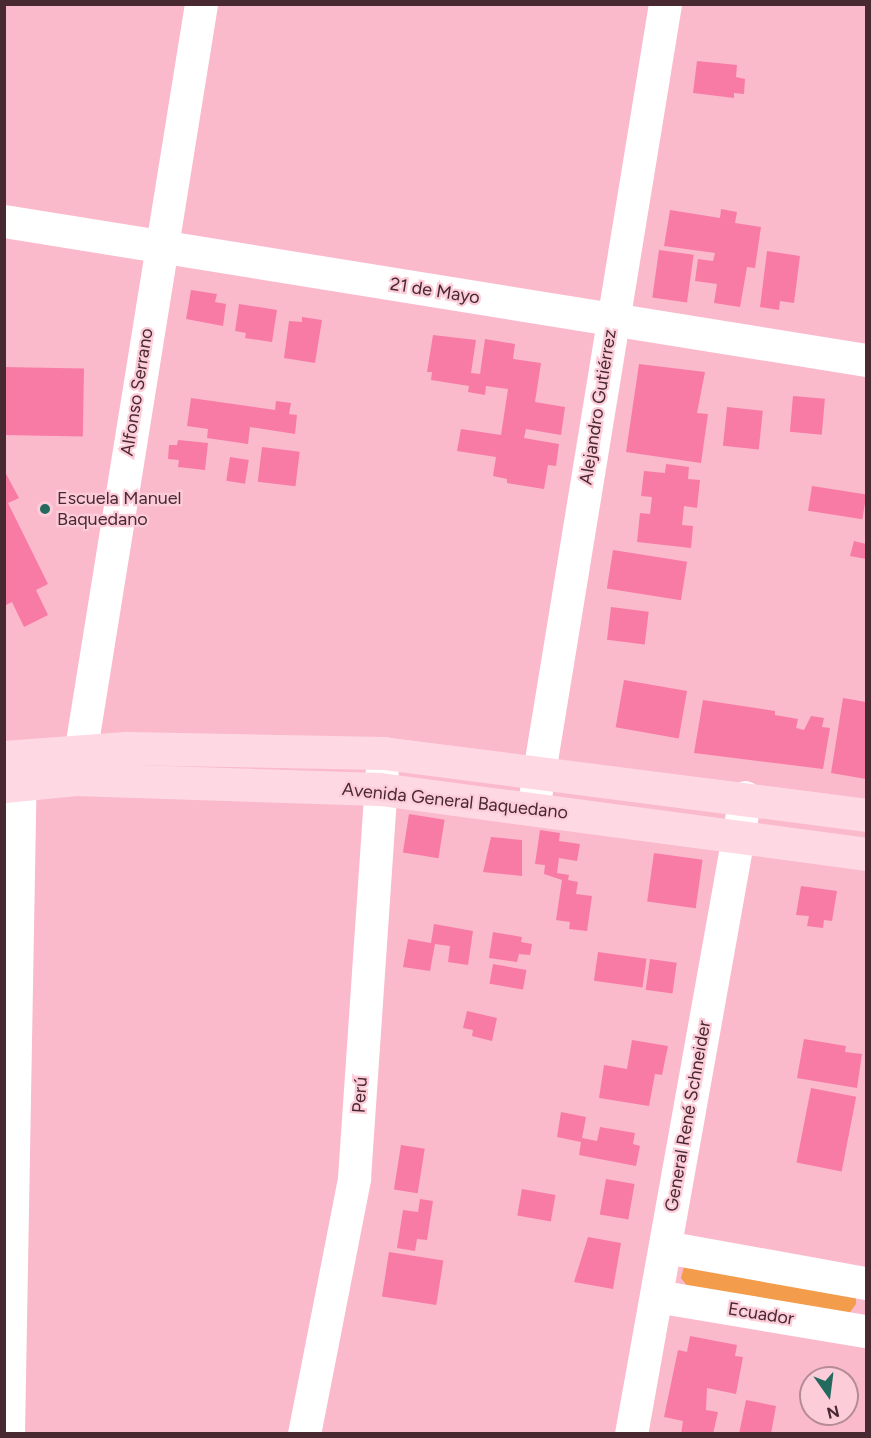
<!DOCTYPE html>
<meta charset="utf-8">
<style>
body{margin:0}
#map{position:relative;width:871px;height:1438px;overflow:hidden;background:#fabacc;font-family:Figtree,sans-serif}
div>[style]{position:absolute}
.green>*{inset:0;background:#f39c4c}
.building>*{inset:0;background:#f87ba5;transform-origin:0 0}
.minor>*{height:33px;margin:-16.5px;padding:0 16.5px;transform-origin:16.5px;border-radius:16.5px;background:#fff}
.major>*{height:33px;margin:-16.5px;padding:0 16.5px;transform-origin:16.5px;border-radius:16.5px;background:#fed9e3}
.dots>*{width:16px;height:16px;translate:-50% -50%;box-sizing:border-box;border:3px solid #fdccd9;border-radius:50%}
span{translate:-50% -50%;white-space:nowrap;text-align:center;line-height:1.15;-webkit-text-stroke:4.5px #fdccd9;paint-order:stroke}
.street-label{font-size:18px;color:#482932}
.poi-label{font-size:18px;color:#482932}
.left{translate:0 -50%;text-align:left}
.frame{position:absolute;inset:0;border:6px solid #482932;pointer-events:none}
.north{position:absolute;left:799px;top:1366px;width:60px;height:60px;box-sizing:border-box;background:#fdccd9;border:2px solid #b58b96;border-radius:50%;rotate:166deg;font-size:16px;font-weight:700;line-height:24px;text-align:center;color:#482932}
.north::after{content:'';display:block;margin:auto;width:21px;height:27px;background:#23695e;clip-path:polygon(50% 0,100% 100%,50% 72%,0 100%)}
</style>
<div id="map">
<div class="green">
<div style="clip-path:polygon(685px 1263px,856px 1298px,856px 1304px,848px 1315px,688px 1287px,681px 1278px)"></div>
</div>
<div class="building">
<div style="clip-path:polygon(697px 61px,737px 65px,736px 77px,745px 79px,744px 94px,734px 93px,734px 98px,693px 93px)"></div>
<div style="clip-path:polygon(721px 209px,737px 212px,735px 223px,761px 227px,755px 268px,747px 267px,740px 307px,714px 303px,717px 284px,695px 281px,698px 259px,713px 261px,715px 253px,664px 246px,670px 210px,720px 218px)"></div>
<div style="left:659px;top:250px;width:35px;height:48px;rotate:8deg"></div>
<div style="clip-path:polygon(767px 251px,800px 256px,794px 303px,780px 301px,779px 310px,760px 307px)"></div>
<div style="clip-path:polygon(191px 290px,217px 294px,215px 302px,226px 304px,223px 326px,186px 319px)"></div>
<div style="clip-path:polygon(239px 304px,277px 310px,272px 342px,245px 338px,246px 333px,235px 331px)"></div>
<div style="clip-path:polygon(302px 317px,322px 320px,315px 363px,284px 358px,289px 321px,302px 322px)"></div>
<div style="clip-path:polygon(433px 335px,476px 340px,471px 373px,480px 374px,485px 339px,515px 344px,513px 359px,541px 363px,535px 402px,565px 407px,561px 435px,526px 429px,524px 438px,559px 444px,556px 466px,548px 465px,544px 489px,507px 483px,507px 479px,493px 476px,496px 457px,457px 451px,461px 429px,501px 435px,508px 389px,486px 386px,485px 395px,468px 392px,469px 386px,431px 380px,432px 372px,427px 372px)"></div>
<div style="clip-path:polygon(639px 364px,705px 372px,697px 413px,708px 414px,701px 463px,626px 452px)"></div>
<div style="left:4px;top:367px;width:80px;height:68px;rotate:1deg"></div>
<div style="left:793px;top:396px;width:32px;height:36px;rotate:5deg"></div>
<div style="clip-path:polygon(191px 398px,275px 410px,276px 401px,291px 403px,289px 414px,297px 415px,295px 434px,250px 427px,248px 444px,207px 438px,208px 429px,187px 426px)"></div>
<div style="left:727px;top:407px;width:36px;height:39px;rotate:6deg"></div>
<div style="clip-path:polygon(178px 440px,208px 443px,205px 470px,178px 467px,179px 460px,168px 459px,169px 445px,177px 445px)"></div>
<div style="left:262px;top:447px;width:38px;height:35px;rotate:7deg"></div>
<div style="left:230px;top:457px;width:19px;height:24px;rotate:9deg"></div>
<div style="clip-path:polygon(666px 464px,689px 467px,688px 479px,700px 480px,697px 508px,684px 506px,682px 525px,693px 526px,691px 548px,637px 542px,640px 513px,650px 514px,652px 497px,641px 496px,644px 471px,665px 473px)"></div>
<div style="clip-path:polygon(4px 470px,19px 498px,8px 503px,48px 584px,36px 590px,48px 615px,24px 627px,12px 602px,4px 606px)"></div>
<div style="left:812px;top:486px;width:55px;height:25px;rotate:9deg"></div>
<div style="clip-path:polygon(854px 541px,866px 544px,866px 559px,850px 556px)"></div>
<div style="left:613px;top:550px;width:75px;height:39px;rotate:9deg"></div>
<div style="left:611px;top:607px;width:38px;height:33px;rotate:7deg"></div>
<div style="left:624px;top:680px;width:64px;height:48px;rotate:10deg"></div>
<div style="clip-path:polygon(843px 698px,866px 702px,866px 779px,831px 773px)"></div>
<div style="clip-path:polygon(703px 700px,775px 711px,775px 715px,798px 719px,796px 728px,804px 730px,811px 716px,824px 718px,822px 727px,830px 728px,823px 769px,694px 753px)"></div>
<div style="left:409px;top:814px;width:36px;height:39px;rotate:9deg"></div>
<div style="clip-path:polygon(540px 830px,560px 833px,559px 841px,580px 844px,577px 861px,559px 858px,557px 873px,569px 875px,568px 880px,578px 882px,576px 894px,592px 896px,587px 931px,569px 929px,570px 922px,556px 920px,562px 880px,544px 874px,545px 865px,535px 864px)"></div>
<div style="clip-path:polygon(491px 837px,522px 840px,522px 876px,483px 872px)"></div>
<div style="left:654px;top:853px;width:49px;height:49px;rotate:8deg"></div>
<div style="clip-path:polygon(801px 886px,837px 891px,832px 921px,824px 920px,823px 928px,807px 926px,809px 916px,796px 915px)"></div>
<div style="clip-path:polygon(434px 924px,473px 931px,468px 965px,448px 962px,450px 946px,435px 944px,430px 971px,403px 967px,408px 939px,431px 943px)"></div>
<div style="clip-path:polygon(493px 932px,522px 937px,521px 942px,532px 944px,530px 955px,519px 954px,517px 962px,489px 958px)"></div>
<div style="left:598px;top:952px;width:49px;height:29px;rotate:8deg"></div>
<div style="left:650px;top:959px;width:27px;height:31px;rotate:8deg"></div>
<div style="left:493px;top:964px;width:34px;height:20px;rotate:10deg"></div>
<div style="clip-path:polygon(467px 1011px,497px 1018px,492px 1041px,472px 1036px,473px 1030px,463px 1028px)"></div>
<div style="clip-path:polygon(804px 1039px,846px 1046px,845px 1052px,862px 1054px,857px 1088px,797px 1078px)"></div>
<div style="clip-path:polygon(632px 1040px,668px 1046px,662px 1075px,655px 1074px,649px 1106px,599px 1098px,604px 1065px,627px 1069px)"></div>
<div style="left:811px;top:1088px;width:46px;height:76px;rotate:11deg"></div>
<div style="clip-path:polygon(561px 1112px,586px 1117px,582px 1138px,597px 1141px,600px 1127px,635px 1133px,633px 1144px,640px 1146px,636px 1166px,579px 1155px,581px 1142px,557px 1137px)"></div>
<div style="left:401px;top:1145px;width:24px;height:45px;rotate:9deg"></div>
<div style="left:606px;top:1179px;width:29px;height:36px;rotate:10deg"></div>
<div style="left:522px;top:1189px;width:34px;height:27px;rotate:10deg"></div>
<div style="clip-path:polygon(420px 1199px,433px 1201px,427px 1240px,417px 1239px,415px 1251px,397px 1248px,403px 1210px,418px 1212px)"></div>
<div style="clip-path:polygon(588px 1237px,621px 1243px,613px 1289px,574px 1282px)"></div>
<div style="left:389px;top:1252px;width:55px;height:45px;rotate:9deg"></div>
<div style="clip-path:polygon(690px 1336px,737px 1345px,735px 1356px,743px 1357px,736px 1394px,707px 1388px,706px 1410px,718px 1412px,713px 1434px,681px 1434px,683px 1421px,664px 1417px,678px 1350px,687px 1352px)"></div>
<div style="clip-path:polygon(746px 1400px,776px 1406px,771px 1434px,739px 1434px)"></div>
</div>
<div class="minor">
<div style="left:4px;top:221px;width:873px;rotate:9.16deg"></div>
<div style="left:76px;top:779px;width:785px;rotate:-80.84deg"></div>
<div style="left:533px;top:809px;width:816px;rotate:-80.69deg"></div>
<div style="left:665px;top:1247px;width:204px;rotate:10.2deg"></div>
<div style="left:656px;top:1296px;width:213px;rotate:9.5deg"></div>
<div style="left:8px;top:1434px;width:677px;rotate:-88.98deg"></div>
<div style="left:304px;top:1434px;width:261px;rotate:-78.9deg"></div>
<div style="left:354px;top:1178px;width:426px;rotate:-86.1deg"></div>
<div style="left:631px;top:1434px;width:647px;rotate:-79.85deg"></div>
</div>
<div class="major">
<div style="left:4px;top:757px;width:122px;rotate:-4.2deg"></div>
<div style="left:126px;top:748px;width:257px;rotate:1.1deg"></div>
<div style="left:383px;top:753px;width:487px;rotate:7.3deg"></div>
<div style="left:4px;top:786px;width:72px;rotate:-5.6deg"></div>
<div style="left:76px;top:779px;width:304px;rotate:1.9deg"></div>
<div style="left:380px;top:789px;width:490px;rotate:7.6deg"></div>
</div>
<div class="dots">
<div style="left:45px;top:509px;background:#23695e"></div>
</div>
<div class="street-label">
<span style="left:435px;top:291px;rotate:9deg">21 de Mayo</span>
<span style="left:137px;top:392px;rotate:-81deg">Alfonso Serrano</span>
<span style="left:598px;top:407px;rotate:-81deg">Alejandro Gutiérrez</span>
<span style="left:455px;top:801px;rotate:6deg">Avenida General Baquedano</span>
<span style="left:360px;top:1095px;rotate:-86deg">Perú</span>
<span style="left:688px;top:1116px;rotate:-80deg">General René Schneider</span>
<span style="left:761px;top:1314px;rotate:9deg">Ecuador</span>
</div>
<div class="poi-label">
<span class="left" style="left:57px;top:509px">Escuela Manuel<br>Baquedano</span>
</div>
<div class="frame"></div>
<div class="north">N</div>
</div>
